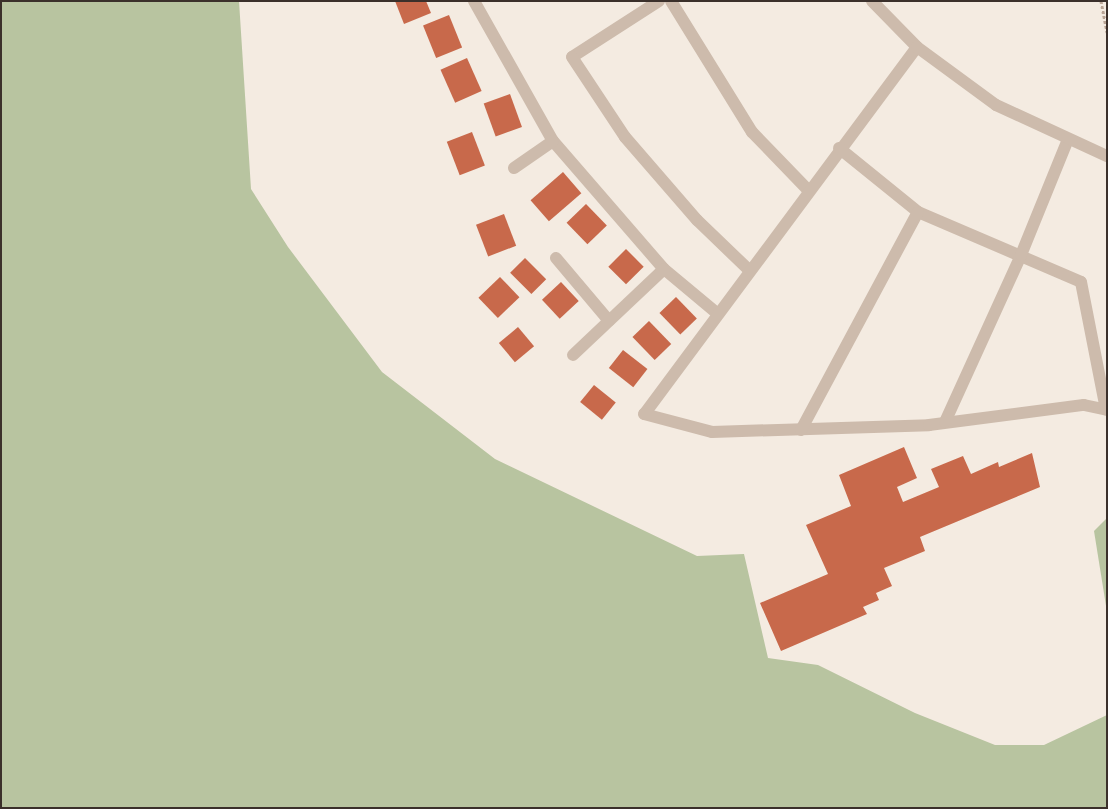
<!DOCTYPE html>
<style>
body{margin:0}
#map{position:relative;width:1108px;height:809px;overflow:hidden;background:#f4ebe1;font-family:"PT Sans Narrow",sans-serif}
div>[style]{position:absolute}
.green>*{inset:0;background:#b8c4a0}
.building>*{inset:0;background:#c8694b;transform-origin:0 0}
.path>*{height:3px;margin-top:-1.5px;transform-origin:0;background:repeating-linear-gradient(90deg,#b9a596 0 2.5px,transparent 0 5px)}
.minor>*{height:12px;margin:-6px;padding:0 6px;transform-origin:6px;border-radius:6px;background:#cdbbac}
.tertiary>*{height:12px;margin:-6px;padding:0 6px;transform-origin:6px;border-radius:6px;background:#cdbbac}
span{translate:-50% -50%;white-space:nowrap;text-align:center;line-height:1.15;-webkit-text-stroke:4.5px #fbf5ee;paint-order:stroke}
.frame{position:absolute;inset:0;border:2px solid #3b302b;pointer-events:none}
</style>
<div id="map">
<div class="green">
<div style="clip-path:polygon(1px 1px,239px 1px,251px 189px,288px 247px,382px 372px,495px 459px,697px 556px,744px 554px,768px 658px,818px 665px,915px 713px,995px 745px,1044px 745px,1107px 715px,1107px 808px,1px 808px)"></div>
<div style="clip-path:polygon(1107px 518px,1107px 612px,1094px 531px)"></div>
</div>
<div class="building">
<div style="clip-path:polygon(395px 1px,426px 1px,431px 13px,404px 24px)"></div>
<div style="left:449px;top:15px;width:35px;height:28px;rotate:68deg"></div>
<div style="left:467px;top:58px;width:36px;height:29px;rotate:66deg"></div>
<div style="left:510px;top:94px;width:35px;height:28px;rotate:70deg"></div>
<div style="left:472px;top:132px;width:36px;height:27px;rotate:69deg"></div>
<div style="left:563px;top:172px;width:28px;height:43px;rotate:49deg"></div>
<div style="left:586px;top:204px;width:30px;height:27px;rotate:46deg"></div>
<div style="left:504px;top:214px;width:34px;height:30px;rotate:69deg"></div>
<div style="left:626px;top:249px;width:25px;height:25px;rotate:45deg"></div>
<div style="left:525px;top:258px;width:30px;height:21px;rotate:45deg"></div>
<div style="left:500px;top:277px;width:28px;height:30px;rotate:46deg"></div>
<div style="left:561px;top:282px;width:26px;height:26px;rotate:47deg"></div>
<div style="left:676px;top:297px;width:30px;height:23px;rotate:46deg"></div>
<div style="left:649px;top:321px;width:32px;height:23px;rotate:46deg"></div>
<div style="left:518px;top:327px;width:25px;height:25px;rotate:50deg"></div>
<div style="left:623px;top:350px;width:31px;height:23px;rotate:38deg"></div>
<div style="left:594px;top:385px;width:28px;height:22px;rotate:39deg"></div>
<div style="clip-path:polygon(904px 447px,917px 478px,897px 487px,903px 502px,939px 487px,931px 469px,963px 456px,971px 474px,998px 462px,999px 467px,1032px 453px,1040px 487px,920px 537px,925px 551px,884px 568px,892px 586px,876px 593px,879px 600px,863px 607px,867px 614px,781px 651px,760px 603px,828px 574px,806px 525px,851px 506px,839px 475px)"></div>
</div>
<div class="path">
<div style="left:1101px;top:1px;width:32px;rotate:79deg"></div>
</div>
<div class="minor">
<div style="left:474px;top:1px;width:161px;rotate:60.6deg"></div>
<div style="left:553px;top:141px;width:169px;rotate:49.1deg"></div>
<div style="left:664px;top:269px;width:70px;rotate:39.8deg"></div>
<div style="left:659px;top:1px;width:103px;rotate:147.2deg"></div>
<div style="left:572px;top:57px;width:96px;rotate:56.5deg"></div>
<div style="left:625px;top:137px;width:110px;rotate:49.1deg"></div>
<div style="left:697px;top:220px;width:72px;rotate:43.9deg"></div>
<div style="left:671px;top:1px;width:154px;rotate:58.3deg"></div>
<div style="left:752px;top:132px;width:81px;rotate:46deg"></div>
<div style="left:917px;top:47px;width:457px;rotate:126.6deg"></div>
<div style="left:644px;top:414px;width:70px;rotate:14.8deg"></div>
<div style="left:712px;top:432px;width:217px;rotate:-1.8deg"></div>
<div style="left:929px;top:425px;width:156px;rotate:-7.4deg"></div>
<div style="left:1084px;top:405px;width:24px;rotate:12deg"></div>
<div style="left:839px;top:148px;width:102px;rotate:39deg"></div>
<div style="left:918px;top:212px;width:177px;rotate:23.2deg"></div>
<div style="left:1081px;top:282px;width:130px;rotate:78.9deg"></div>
<div style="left:514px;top:168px;width:47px;rotate:-34.7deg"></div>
<div style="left:556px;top:258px;width:82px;rotate:49.9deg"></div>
<div style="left:573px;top:355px;width:125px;rotate:-43.4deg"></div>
<div style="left:945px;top:422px;width:183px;rotate:-65.5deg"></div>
<div style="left:1021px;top:255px;width:125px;rotate:-67.9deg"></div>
<div style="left:801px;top:430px;width:247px;rotate:-61.8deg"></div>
</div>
<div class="tertiary">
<div style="left:872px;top:1px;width:64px;rotate:45.6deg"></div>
<div style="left:917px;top:47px;width:98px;rotate:36.3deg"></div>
<div style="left:996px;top:105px;width:122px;rotate:24.7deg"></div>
</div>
<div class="frame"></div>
</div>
